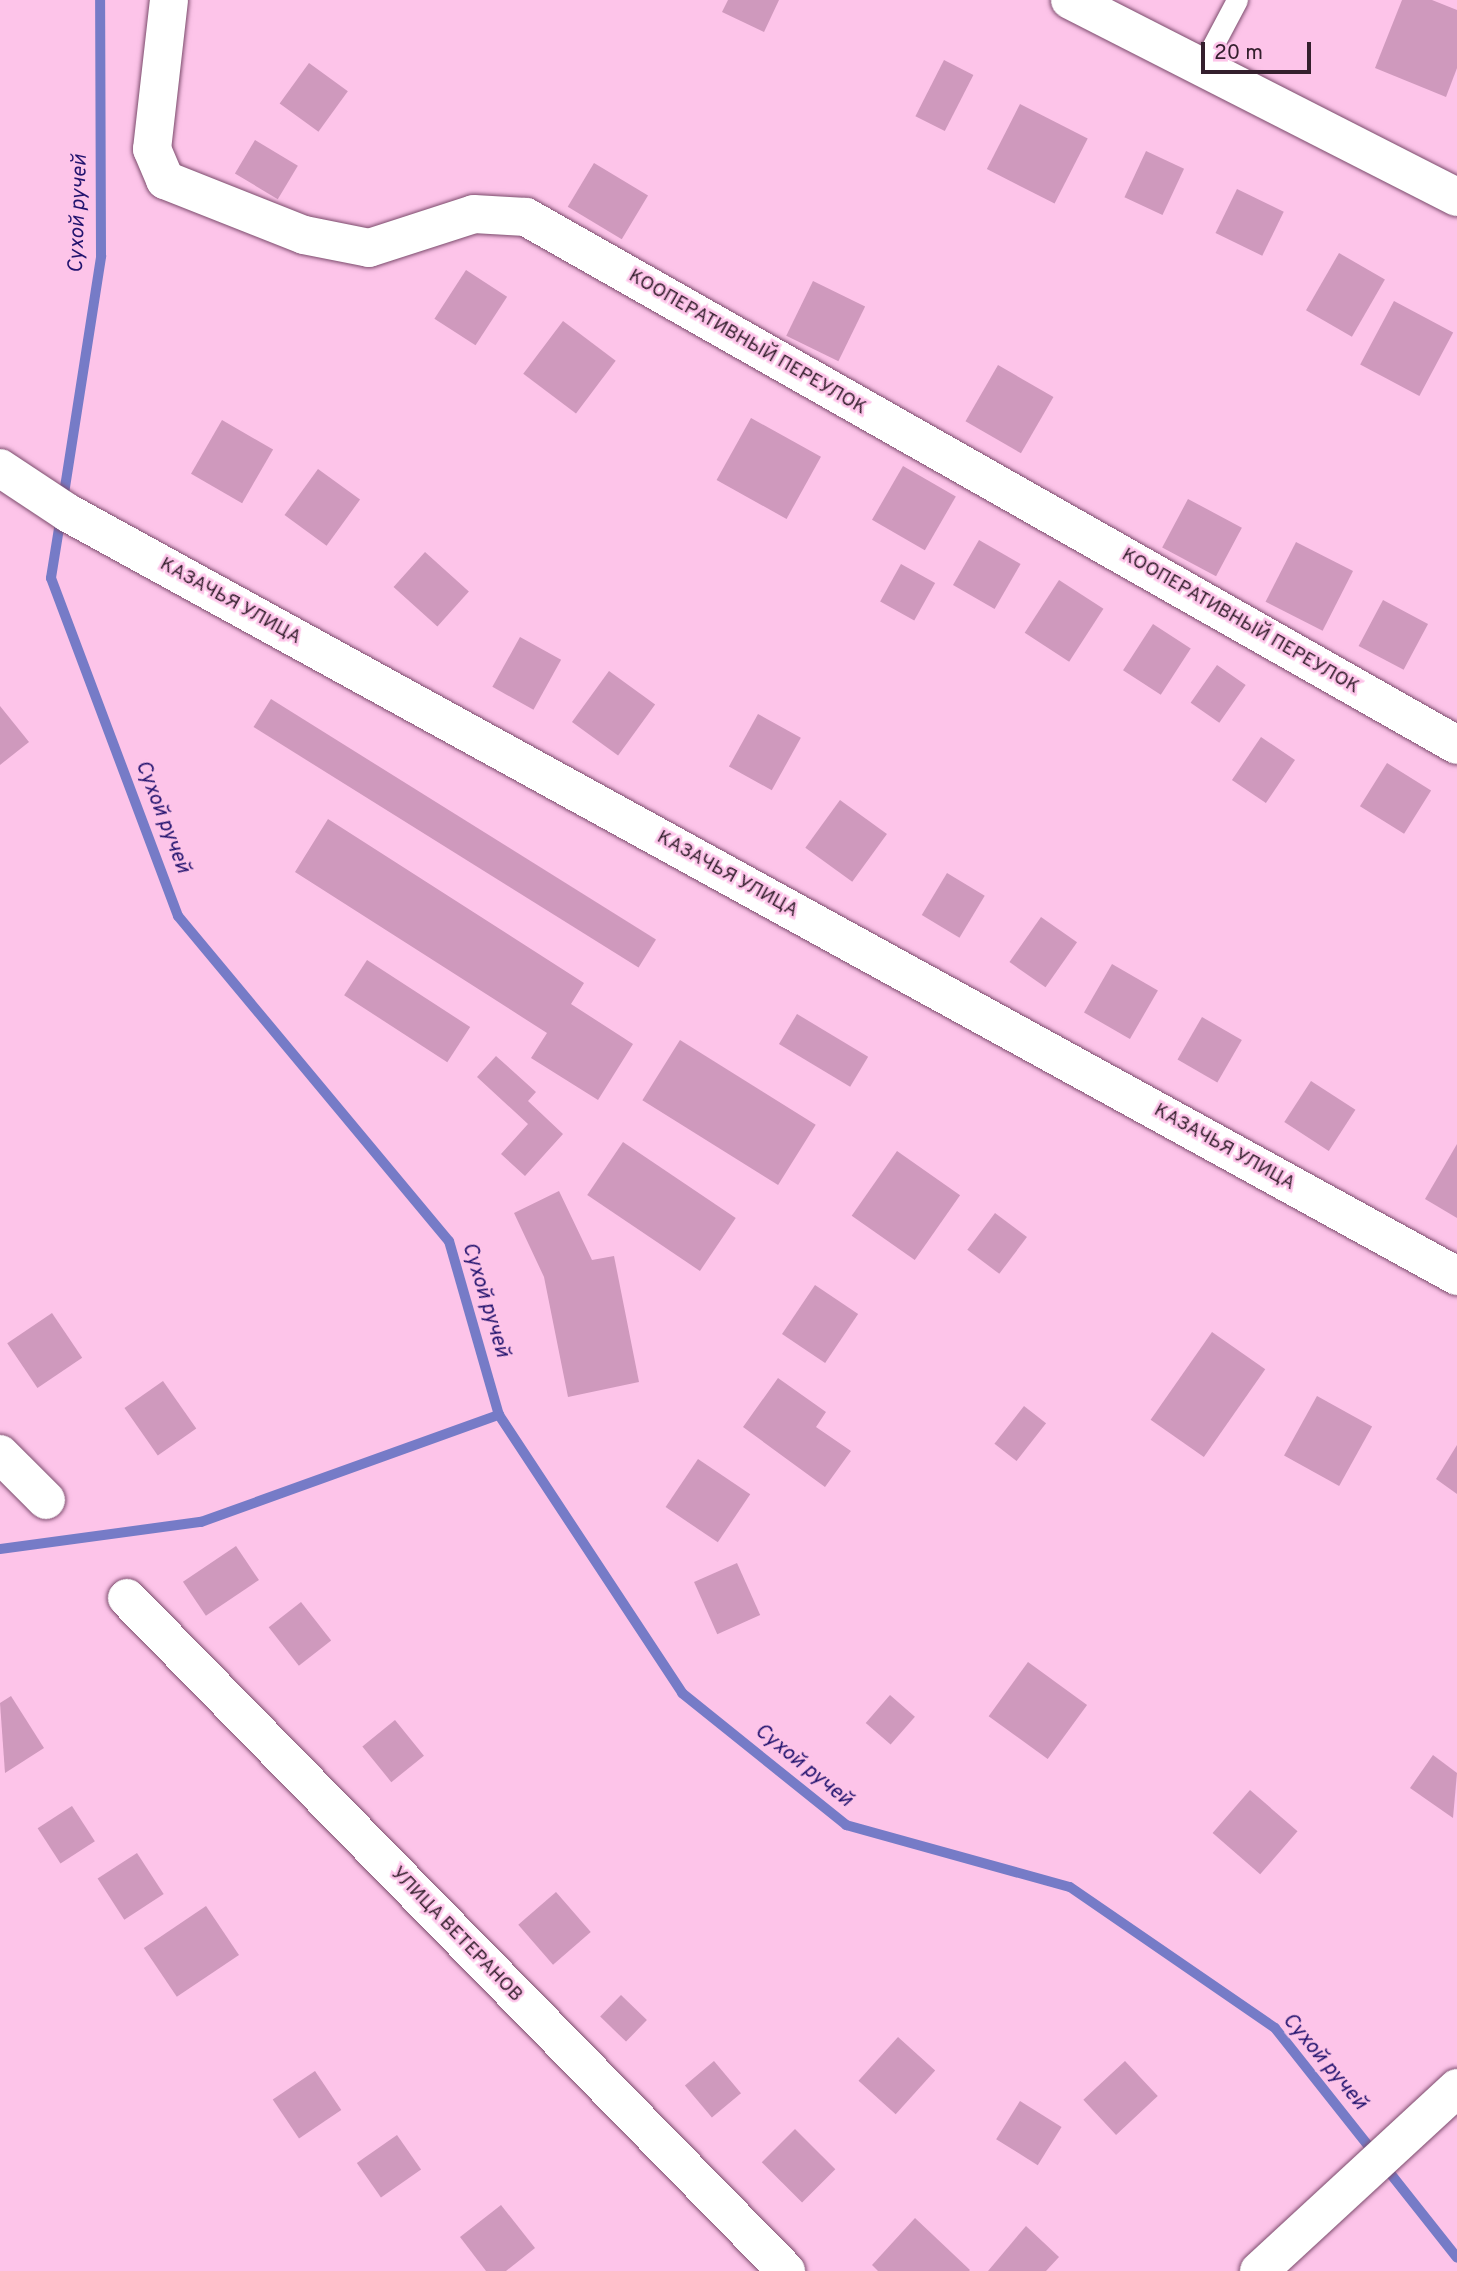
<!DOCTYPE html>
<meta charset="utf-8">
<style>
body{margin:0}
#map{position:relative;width:1457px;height:2271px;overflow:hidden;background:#fdc4e9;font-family:Overpass,sans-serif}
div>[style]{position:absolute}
.stream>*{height:10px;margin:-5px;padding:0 5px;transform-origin:5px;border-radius:5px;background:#767bc7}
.building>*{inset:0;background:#cf99bd;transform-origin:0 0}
.roads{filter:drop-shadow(0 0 2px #7b4b6c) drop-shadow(0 0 2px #7b4b6c)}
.lane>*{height:21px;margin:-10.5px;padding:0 10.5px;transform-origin:10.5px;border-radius:10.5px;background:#fff}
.street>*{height:38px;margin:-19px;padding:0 19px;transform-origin:19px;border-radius:19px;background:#fff}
span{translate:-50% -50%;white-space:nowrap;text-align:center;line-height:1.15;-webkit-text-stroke:5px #fdc4e9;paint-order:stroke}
.street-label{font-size:19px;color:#341f2d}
.water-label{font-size:21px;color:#22136e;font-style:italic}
.scale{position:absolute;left:1201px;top:42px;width:110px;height:32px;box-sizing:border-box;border:4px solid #341f2d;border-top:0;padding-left:9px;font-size:21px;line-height:24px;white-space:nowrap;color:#341f2d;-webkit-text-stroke:5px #fdc4e9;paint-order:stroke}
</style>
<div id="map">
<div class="stream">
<div style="left:63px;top:500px;width:247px;rotate:-81.1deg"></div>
<div style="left:101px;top:256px;width:256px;rotate:-90.2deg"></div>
<div style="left:61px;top:516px;width:63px;rotate:99.2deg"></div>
<div style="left:51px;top:578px;width:361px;rotate:69.4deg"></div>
<div style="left:178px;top:916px;width:423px;rotate:50.2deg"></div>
<div style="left:449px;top:1241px;width:181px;rotate:74deg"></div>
<div style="left:499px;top:1415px;width:333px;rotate:56.6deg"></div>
<div style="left:682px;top:1693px;width:211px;rotate:38.8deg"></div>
<div style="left:846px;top:1825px;width:232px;rotate:15.5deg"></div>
<div style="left:1070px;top:1887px;width:249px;rotate:34.5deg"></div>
<div style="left:1275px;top:2028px;width:293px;rotate:51.6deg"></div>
<div style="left:0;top:1549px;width:203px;rotate:-7.7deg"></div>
<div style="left:201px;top:1522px;width:317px;rotate:-19.8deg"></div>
</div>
<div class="building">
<div style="clip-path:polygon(728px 0,779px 0,764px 32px,722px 12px)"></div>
<div style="clip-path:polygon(1402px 0,1432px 0,1457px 10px,1457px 68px,1446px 97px,1375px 68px)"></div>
<div style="left:944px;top:60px;width:33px;height:63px;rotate:27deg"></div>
<div style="left:309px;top:63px;width:48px;height:50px;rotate:36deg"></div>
<div style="left:1020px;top:104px;width:76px;height:73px;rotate:27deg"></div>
<div style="left:255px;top:140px;width:50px;height:39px;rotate:31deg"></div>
<div style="left:1146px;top:151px;width:42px;height:51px;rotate:25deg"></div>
<div style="left:594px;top:163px;width:63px;height:51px;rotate:31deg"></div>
<div style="left:1237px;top:189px;width:52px;height:49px;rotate:26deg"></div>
<div style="left:1339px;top:253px;width:53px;height:66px;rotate:30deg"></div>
<div style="left:466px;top:270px;width:49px;height:58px;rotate:33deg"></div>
<div style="left:813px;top:281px;width:58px;height:61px;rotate:26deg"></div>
<div style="left:1394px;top:301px;width:67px;height:72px;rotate:28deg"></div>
<div style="left:563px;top:321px;width:66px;height:66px;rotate:37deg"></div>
<div style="left:998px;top:365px;width:64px;height:65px;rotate:30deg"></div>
<div style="left:751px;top:418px;width:80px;height:71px;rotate:29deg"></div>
<div style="left:222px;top:420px;width:59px;height:62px;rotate:30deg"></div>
<div style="left:903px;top:466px;width:61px;height:62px;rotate:30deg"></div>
<div style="left:318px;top:469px;width:52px;height:57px;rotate:36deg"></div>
<div style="left:1188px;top:499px;width:61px;height:55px;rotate:28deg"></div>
<div style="left:979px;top:540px;width:48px;height:52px;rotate:30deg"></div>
<div style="left:1296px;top:542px;width:64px;height:67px;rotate:27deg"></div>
<div style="left:425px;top:552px;width:59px;height:47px;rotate:42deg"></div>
<div style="left:901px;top:564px;width:39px;height:43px;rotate:29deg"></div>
<div style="left:1059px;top:580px;width:53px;height:63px;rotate:33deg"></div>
<div style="left:1383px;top:600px;width:51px;height:52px;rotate:28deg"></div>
<div style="left:1153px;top:624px;width:45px;height:55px;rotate:33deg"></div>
<div style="left:520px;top:637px;width:47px;height:57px;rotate:29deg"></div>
<div style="left:1217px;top:665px;width:35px;height:46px;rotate:35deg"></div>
<div style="left:609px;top:671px;width:57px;height:63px;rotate:36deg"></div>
<div style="left:271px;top:699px;width:454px;height:33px;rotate:32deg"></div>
<div style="clip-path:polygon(0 706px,29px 742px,0 765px)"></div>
<div style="left:758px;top:714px;width:49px;height:60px;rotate:29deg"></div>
<div style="left:1261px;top:737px;width:41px;height:52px;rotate:34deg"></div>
<div style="left:1387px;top:763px;width:52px;height:51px;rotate:32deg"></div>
<div style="left:840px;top:800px;width:58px;height:59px;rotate:36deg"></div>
<div style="clip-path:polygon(328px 819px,584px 983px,571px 1004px,633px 1044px,598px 1100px,531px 1058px,547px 1033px,295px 872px)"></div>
<div style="left:947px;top:873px;width:44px;height:49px;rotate:31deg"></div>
<div style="left:1041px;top:917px;width:44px;height:55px;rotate:35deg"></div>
<div style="left:367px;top:960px;width:123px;height:42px;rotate:33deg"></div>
<div style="left:1112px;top:964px;width:53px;height:56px;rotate:30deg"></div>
<div style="left:797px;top:1014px;width:83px;height:35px;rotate:31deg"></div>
<div style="left:1202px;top:1017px;width:46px;height:49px;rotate:30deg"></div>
<div style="left:680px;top:1040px;width:160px;height:71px;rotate:32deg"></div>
<div style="clip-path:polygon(496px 1056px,536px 1092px,528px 1101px,563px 1134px,525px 1176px,501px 1154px,528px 1124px,477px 1077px)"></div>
<div style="left:1311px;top:1081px;width:53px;height:49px;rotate:33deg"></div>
<div style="left:623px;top:1142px;width:136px;height:64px;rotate:34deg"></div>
<div style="clip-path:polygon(1457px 1144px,1457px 1218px,1425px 1199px)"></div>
<div style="left:897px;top:1151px;width:77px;height:79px;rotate:35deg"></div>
<div style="clip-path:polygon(559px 1191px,592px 1260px,614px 1256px,639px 1382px,568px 1397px,544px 1277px,514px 1213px)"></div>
<div style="left:995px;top:1213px;width:40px;height:46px;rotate:37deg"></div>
<div style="left:815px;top:1285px;width:52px;height:59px;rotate:34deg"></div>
<div style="left:52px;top:1313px;width:54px;height:54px;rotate:56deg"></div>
<div style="left:1212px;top:1332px;width:65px;height:107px;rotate:35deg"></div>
<div style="clip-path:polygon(778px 1378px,826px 1412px,816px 1427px,851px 1451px,825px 1487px,743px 1427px)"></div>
<div style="left:163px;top:1381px;width:58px;height:47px;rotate:55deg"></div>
<div style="left:1317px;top:1396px;width:63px;height:68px;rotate:29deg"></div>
<div style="left:1024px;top:1406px;width:28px;height:48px;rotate:38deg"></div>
<div style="clip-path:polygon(1457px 1445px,1457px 1494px,1436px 1479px)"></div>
<div style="left:698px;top:1459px;width:63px;height:58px;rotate:34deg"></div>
<div style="left:236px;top:1546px;width:41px;height:64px;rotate:56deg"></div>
<div style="left:737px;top:1563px;width:57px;height:47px;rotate:66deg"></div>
<div style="left:301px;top:1602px;width:49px;height:41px;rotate:52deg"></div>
<div style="left:1028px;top:1662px;width:73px;height:67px;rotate:36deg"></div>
<div style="left:890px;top:1695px;width:33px;height:37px;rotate:41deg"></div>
<div style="clip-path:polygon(11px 1696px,44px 1748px,5px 1773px,0 1703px)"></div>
<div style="left:395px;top:1720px;width:46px;height:42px;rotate:51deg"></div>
<div style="clip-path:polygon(1433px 1755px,1457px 1773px,1453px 1818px,1410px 1788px)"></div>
<div style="left:1250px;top:1790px;width:63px;height:57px;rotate:41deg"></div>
<div style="left:72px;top:1806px;width:42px;height:41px;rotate:57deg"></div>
<div style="left:137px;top:1853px;width:49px;height:47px;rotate:57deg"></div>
<div style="left:556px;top:1892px;width:53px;height:50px;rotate:49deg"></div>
<div style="left:206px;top:1906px;width:59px;height:75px;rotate:56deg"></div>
<div style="left:621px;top:1995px;width:36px;height:30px;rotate:44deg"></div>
<div style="left:898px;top:2037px;width:50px;height:59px;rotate:42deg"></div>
<div style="left:714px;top:2061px;width:42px;height:38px;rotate:50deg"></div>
<div style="left:1125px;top:2061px;width:48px;height:57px;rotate:47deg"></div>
<div style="left:315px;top:2071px;width:47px;height:51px;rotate:56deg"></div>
<div style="left:1020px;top:2101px;width:49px;height:45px;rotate:32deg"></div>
<div style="left:795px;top:2129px;width:57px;height:47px;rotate:45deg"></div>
<div style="left:397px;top:2135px;width:42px;height:49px;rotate:55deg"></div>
<div style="clip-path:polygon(501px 2205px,535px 2248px,506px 2271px,486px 2271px,460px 2237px)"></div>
<div style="clip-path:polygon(915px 2218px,970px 2270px,969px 2271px,878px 2271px,872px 2265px)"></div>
<div style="clip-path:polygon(1026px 2226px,1059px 2257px,1046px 2271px,988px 2271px)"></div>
</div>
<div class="roads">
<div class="lane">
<div style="left:1201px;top:68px;width:77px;rotate:-62.1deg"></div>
</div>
<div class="street">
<div style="left:169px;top:0;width:150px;rotate:96.5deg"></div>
<div style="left:152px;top:149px;width:34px;rotate:67deg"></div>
<div style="left:165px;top:180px;width:149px;rotate:21.6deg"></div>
<div style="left:304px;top:235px;width:66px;rotate:11.3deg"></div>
<div style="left:369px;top:248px;width:110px;rotate:-17.9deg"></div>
<div style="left:474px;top:214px;width:52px;rotate:3.3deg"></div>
<div style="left:526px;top:217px;width:1070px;rotate:29.56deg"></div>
<div style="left:1070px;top:0;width:434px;rotate:27deg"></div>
<div style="left:0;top:468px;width:82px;rotate:33.5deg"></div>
<div style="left:68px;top:513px;width:1585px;rotate:28.78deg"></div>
<div style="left:0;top:1454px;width:65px;rotate:45deg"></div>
<div style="left:127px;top:1598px;width:942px;rotate:45.6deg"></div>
<div style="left:1259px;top:2271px;width:270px;rotate:-42.7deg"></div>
</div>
</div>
<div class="street-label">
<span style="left:747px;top:343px;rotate:30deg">КООПЕРАТИВНЫЙ ПЕРЕУЛОК</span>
<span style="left:230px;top:602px;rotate:29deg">КАЗАЧЬЯ УЛИЦА</span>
<span style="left:1240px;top:622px;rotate:30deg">КООПЕРАТИВНЫЙ ПЕРЕУЛОК</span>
<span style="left:727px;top:875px;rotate:29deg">КАЗАЧЬЯ УЛИЦА</span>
<span style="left:1224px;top:1148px;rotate:29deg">КАЗАЧЬЯ УЛИЦА</span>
<span style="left:456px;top:1935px;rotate:46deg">УЛИЦА ВЕТЕРАНОВ</span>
</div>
<div class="water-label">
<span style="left:79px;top:214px;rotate:-88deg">Сухой ручей</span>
<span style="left:162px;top:817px;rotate:69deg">Сухой ручей</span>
<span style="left:485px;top:1300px;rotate:73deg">Сухой ручей</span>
<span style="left:803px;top:1766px;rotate:39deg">Сухой ручей</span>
<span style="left:1324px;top:2062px;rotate:50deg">Сухой ручей</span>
</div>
<div class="scale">20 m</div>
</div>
